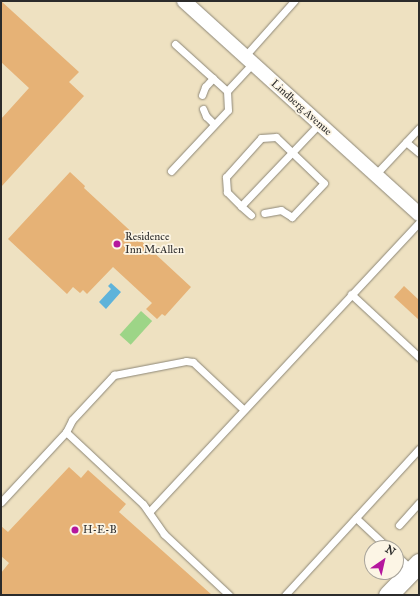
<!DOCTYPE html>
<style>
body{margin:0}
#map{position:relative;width:420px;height:596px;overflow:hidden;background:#eee1c1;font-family:"IM FELL Great Primer",serif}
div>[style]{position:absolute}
.green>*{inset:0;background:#9dd587;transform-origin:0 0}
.water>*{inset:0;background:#5eb3da}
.building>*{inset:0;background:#e6b276}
.roads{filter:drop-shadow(0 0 1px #8c8676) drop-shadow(0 0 1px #8c8676)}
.lane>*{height:7px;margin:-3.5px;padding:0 3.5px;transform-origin:3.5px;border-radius:3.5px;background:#fff}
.street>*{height:14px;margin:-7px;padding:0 7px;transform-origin:7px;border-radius:7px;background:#fff}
.secondary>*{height:19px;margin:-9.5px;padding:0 9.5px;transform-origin:9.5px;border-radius:9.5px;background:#fff}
.dots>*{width:11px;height:11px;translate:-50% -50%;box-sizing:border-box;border:2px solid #fcf5e5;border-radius:50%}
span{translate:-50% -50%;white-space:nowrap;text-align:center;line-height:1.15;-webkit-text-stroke:3.5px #fcf5e5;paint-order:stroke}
.street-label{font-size:11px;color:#2b2b2b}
.poi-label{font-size:11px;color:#2b2b2b}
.left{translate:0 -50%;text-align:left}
.frame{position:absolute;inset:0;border:2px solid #2b2b2b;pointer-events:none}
.north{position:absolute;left:364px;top:540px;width:40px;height:40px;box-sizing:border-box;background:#fcf5e5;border:1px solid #a8a49b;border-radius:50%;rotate:34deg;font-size:11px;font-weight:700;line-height:16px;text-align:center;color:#2b2b2b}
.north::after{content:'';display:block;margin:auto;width:14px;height:18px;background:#b5179e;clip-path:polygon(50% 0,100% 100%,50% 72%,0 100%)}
</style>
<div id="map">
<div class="green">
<div style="left:141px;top:311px;width:15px;height:32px;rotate:42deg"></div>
</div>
<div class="water">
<div style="clip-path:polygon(111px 283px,121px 292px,106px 309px,99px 302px,111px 289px,108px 286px)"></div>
</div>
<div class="building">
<div style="clip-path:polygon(1px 1px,79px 72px,69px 82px,84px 96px,1px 187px,1px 119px,29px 88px,1px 62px)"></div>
<div style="clip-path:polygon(70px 172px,85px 186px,84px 188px,191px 287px,165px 316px,162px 314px,157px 319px,146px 309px,152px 303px,113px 267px,87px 294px,83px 290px,80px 293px,73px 287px,67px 294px,8px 239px)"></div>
<div style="clip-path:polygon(404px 286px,419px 300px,419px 320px,394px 297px)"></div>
<div style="clip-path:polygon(69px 467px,81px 478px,88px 470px,126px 504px,119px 512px,212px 595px,1px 595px,1px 573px,9px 563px,1px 556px,1px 526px,8px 532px)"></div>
</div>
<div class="roads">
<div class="lane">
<div style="left:245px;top:56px;width:74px;rotate:-48.3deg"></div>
<div style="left:227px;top:91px;width:38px;rotate:-47deg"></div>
<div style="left:202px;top:95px;width:9px;rotate:-69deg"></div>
<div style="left:205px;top:87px;width:12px;rotate:-48deg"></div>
<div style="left:203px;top:109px;width:8px;rotate:67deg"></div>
<div style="left:206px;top:116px;width:11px;rotate:45deg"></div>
<div style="left:406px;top:142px;width:17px;rotate:40deg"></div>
<div style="left:171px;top:171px;width:83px;rotate:-46.9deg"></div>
<div style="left:228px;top:110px;width:19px;rotate:-93deg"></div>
<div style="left:227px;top:91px;width:70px;rotate:-137.9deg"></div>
<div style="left:375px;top:175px;width:64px;rotate:-46.9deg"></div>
<div style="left:241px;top:206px;width:20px;rotate:-135deg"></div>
<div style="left:227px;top:192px;width:15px;rotate:-94deg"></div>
<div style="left:226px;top:177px;width:52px;rotate:-48.1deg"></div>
<div style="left:261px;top:138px;width:15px;rotate:-4deg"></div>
<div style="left:276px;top:137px;width:66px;rotate:43.8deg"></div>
<div style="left:324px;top:183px;width:47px;rotate:133.3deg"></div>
<div style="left:292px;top:217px;width:13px;rotate:-148deg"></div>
<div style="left:281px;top:210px;width:17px;rotate:170deg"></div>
<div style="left:251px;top:215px;width:13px;rotate:-138deg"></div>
<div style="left:241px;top:206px;width:113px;rotate:-46.4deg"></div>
<div style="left:351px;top:294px;width:93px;rotate:42.8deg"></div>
<div style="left:66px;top:432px;width:105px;rotate:43.1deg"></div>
<div style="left:143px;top:504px;width:37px;rotate:55deg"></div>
<div style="left:164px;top:534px;width:89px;rotate:43.2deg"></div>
<div style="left:1px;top:502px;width:96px;rotate:-47.1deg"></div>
<div style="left:66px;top:432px;width:13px;rotate:-63deg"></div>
<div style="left:72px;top:420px;width:62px;rotate:-47deg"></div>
<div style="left:114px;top:375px;width:73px;rotate:-11deg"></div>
<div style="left:186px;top:361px;width:7px;rotate:8deg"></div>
<div style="left:193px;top:362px;width:69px;rotate:43.2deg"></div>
<div style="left:149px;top:512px;width:396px;rotate:-47deg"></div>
<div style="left:356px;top:518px;width:44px;rotate:43.2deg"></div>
<div style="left:399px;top:525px;width:30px;rotate:-48deg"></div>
<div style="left:396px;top:555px;width:22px;rotate:43deg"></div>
<div style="left:285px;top:595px;width:198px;rotate:-47.5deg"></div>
</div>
<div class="street">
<div style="left:184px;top:1px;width:317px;rotate:42.2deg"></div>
</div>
<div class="secondary">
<div style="left:388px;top:595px;width:45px;rotate:-45.9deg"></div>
</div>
</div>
<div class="dots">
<div style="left:117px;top:244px;background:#b5179e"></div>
<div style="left:75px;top:530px;background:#b5179e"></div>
</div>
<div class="street-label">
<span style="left:301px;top:108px;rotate:42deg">Lindberg Avenue</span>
</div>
<div class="poi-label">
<span class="left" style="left:125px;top:244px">Residence<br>Inn McAllen</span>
<span class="left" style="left:83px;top:530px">H-E-B</span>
</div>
<div class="frame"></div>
<div class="north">N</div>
</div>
